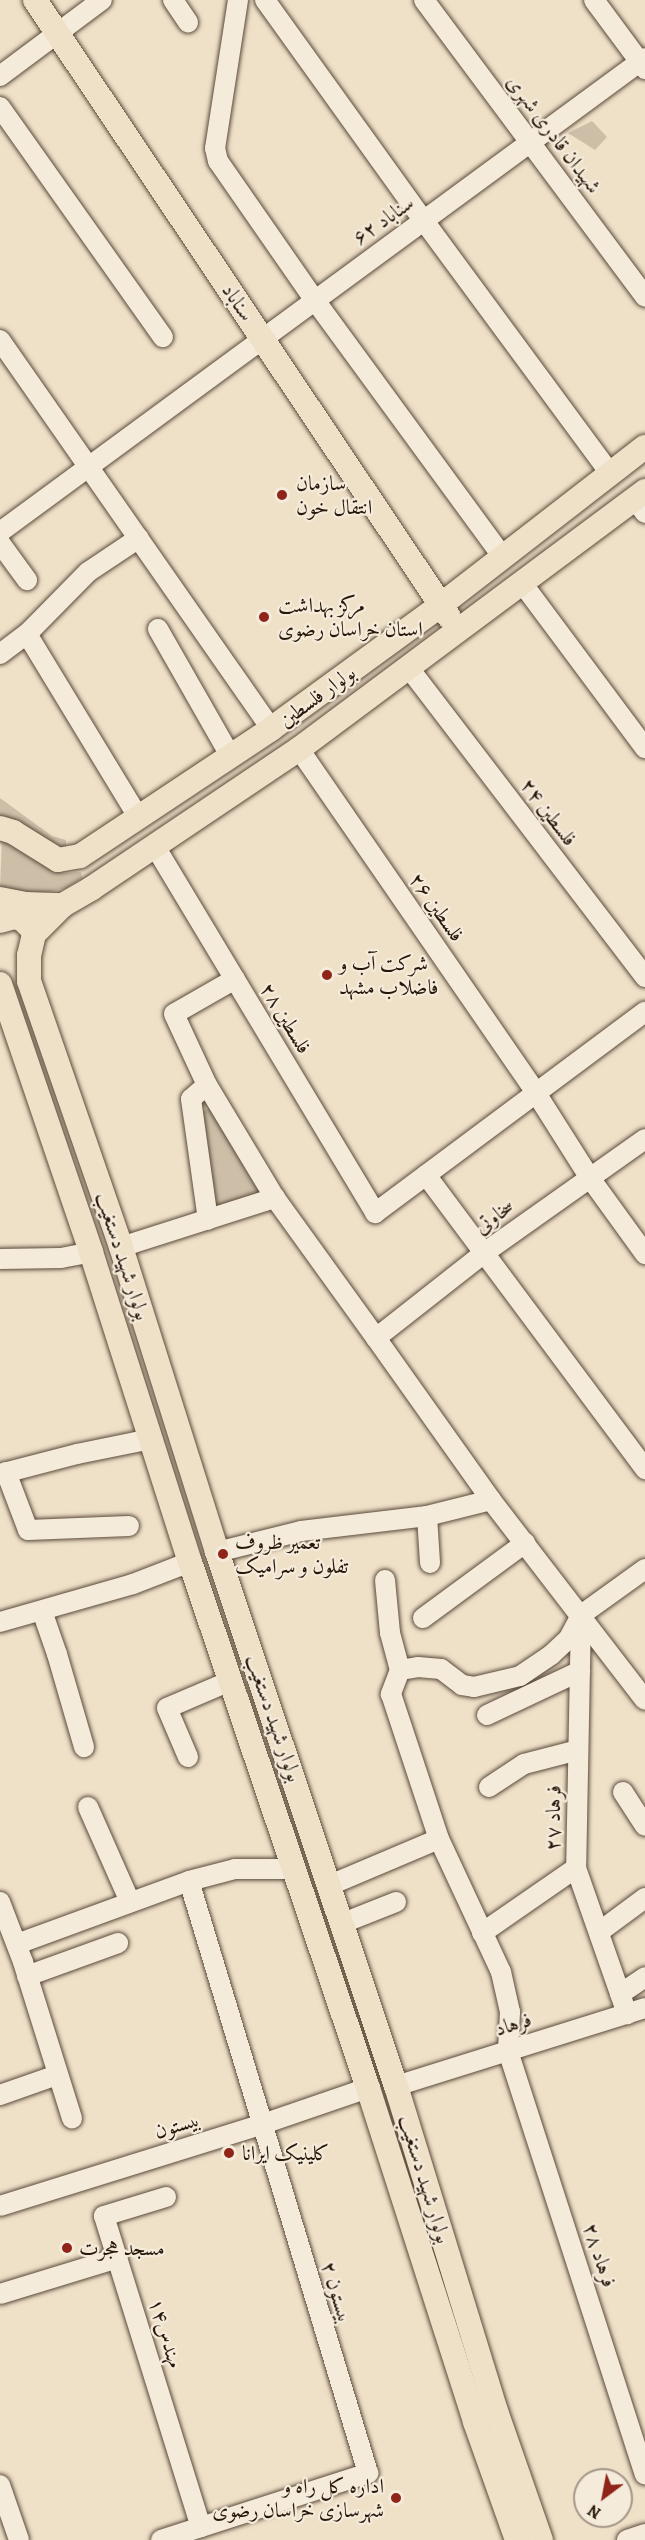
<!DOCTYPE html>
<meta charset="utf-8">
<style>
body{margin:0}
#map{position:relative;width:645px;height:2540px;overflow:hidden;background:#efe0c8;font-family:Alegreya,Amiri,serif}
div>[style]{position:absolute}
.green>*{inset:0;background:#cdbea8}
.roads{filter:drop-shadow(0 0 2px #5a4a3a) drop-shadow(0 0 2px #5a4a3a)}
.minor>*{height:20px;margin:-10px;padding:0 10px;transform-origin:10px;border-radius:10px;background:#f5ebdb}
.major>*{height:24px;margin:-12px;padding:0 12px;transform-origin:12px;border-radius:12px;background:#efe0c8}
.dots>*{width:16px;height:16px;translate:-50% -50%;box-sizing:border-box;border:3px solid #f5ebdb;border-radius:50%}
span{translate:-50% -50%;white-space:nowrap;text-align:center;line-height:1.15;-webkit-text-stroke:4.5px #f5ebdb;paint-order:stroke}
.street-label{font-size:21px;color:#28180b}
.poi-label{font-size:21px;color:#28180b}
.left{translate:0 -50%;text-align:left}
.right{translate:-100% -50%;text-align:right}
.north{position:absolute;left:573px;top:2468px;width:60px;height:60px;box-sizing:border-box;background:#f5ebdb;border:2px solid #a39788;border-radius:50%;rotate:212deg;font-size:16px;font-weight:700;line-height:24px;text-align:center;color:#28180b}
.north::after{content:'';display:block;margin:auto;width:21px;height:27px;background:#8f2418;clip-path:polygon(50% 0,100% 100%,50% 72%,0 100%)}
</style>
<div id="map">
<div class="green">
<div style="clip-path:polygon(592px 121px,607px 137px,595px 150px,568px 133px)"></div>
<div style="clip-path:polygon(0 798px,52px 836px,66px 840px,66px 851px,0 820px)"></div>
<div style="clip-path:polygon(2px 839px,54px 870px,64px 873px,81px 872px,82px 878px,66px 888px,40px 894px,5px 890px,0 887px)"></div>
<div style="clip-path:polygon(209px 1108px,217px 1111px,265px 1193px,214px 1212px,201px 1113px)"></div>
</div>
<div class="roads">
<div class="minor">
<div style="left:173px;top:0;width:27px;rotate:56deg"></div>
<div style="left:238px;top:0;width:150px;rotate:98.8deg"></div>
<div style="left:215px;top:148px;width:13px;rotate:77deg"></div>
<div style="left:218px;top:161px;width:168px;rotate:55.2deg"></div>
<div style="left:314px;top:299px;width:320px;rotate:53.8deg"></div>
<div style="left:265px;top:0;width:272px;rotate:54.3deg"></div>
<div style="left:424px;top:221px;width:313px;rotate:53.6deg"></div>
<div style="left:424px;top:0;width:370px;rotate:53.3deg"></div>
<div style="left:594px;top:0;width:86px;rotate:53.5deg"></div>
<div style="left:0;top:76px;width:127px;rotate:-36.7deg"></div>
<div style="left:0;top:107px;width:282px;rotate:54.7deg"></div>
<div style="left:0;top:340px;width:474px;rotate:55.1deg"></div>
<div style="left:635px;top:499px;width:17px;rotate:54deg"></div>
<div style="left:0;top:532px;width:800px;rotate:-36.31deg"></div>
<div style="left:0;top:543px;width:46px;rotate:53.9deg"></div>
<div style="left:522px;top:583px;width:206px;rotate:53.3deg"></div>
<div style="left:158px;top:629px;width:147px;rotate:60.3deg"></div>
<div style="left:27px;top:634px;width:215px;rotate:58.7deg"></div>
<div style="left:0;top:654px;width:34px;rotate:-37deg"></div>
<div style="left:27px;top:634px;width:87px;rotate:-45.5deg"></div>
<div style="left:88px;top:572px;width:61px;rotate:-33.7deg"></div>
<div style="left:415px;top:676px;width:379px;rotate:52.6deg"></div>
<div style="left:299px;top:749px;width:418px;rotate:55.4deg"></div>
<div style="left:536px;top:1093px;width:101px;rotate:57.6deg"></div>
<div style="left:590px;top:1178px;width:94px;rotate:54.1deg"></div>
<div style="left:156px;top:848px;width:426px;rotate:59deg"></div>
<div style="left:375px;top:1213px;width:337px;rotate:-36.7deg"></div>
<div style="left:235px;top:979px;width:70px;rotate:150.2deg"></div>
<div style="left:174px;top:1014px;width:78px;rotate:65.1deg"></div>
<div style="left:207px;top:1085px;width:132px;rotate:59deg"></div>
<div style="left:275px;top:1198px;width:173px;rotate:54.2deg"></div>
<div style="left:376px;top:1338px;width:199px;rotate:54.6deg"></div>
<div style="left:491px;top:1500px;width:252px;rotate:52.4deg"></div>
<div style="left:207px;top:1085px;width:21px;rotate:139deg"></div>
<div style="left:191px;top:1099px;width:122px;rotate:82deg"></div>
<div style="left:426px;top:1175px;width:367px;rotate:53.3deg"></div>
<div style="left:121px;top:1247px;width:162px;rotate:-17.7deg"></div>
<div style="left:0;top:1259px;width:61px;rotate:-0.9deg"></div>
<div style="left:61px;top:1258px;width:31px;rotate:-11deg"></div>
<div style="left:376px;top:1338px;width:137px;rotate:-38.2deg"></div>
<div style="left:484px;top:1253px;width:197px;rotate:-35.3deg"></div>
<div style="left:6px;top:1472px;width:62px;rotate:69.2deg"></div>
<div style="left:28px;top:1530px;width:101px;rotate:-2.3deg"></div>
<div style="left:0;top:1474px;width:80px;rotate:-14.6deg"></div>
<div style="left:77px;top:1454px;width:76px;rotate:-11.5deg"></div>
<div style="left:427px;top:1516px;width:47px;rotate:86.3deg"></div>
<div style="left:217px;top:1552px;width:87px;rotate:-14deg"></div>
<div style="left:301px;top:1531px;width:127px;rotate:-6.8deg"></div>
<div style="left:427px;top:1516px;width:66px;rotate:-14deg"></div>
<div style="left:385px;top:1580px;width:53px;rotate:84.6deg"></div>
<div style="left:390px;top:1633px;width:38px;rotate:75deg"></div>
<div style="left:400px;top:1670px;width:26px;rotate:111deg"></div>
<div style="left:391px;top:1694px;width:153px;rotate:71.7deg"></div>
<div style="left:439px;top:1839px;width:147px;rotate:65deg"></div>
<div style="left:501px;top:1972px;width:41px;rotate:77.3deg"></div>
<div style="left:510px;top:2012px;width:39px;rotate:93deg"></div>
<div style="left:508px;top:2051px;width:445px;rotate:72.1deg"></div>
<div style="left:42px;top:1611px;width:46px;rotate:70.8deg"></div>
<div style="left:57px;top:1654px;width:97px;rotate:73.8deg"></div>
<div style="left:581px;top:1615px;width:253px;rotate:91.1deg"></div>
<div style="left:576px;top:1868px;width:155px;rotate:70.7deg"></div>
<div style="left:423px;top:1618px;width:127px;rotate:-36.3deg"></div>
<div style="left:0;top:1622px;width:138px;rotate:-15.9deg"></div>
<div style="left:133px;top:1584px;width:61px;rotate:-21.1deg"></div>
<div style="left:400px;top:1670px;width:18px;rotate:-9deg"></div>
<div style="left:418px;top:1667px;width:23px;rotate:5deg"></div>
<div style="left:441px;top:1669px;width:26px;rotate:37deg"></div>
<div style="left:462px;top:1685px;width:12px;rotate:9deg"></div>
<div style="left:474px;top:1687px;width:47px;rotate:-13.4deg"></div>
<div style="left:520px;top:1676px;width:37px;rotate:-34deg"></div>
<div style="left:551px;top:1655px;width:25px;rotate:-43deg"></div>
<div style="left:569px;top:1638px;width:26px;rotate:-62deg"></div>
<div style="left:581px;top:1615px;width:79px;rotate:-35.7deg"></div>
<div style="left:487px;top:1715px;width:103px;rotate:-25.3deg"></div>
<div style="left:188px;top:1757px;width:53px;rotate:-113.2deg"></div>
<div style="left:167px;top:1708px;width:69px;rotate:-23.2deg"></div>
<div style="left:489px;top:1787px;width:42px;rotate:-33.3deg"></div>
<div style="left:524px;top:1764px;width:56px;rotate:-14.5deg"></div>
<div style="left:623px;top:1792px;width:40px;rotate:57.1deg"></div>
<div style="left:88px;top:1807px;width:104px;rotate:66.1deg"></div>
<div style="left:330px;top:1885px;width:118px;rotate:-22.9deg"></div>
<div style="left:0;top:1902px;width:64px;rotate:69deg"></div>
<div style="left:23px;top:1962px;width:164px;rotate:72.6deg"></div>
<div style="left:343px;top:1923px;width:57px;rotate:-21.6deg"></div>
<div style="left:599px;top:1932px;width:57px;rotate:-36.5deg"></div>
<div style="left:482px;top:1933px;width:114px;rotate:-34.7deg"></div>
<div style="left:17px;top:1944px;width:183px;rotate:-20.1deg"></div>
<div style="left:189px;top:1881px;width:48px;rotate:-14.6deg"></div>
<div style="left:235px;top:1869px;width:58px"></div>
<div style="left:27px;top:1976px;width:97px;rotate:-19.9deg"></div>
<div style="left:620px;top:1994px;width:30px;rotate:-34deg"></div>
<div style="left:396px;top:2086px;width:261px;rotate:-17.4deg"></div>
<div style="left:0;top:2095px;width:60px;rotate:-19.3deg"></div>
<div style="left:166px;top:2197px;width:65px;rotate:163deg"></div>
<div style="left:104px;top:2216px;width:326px;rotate:72.7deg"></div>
<div style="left:0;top:2206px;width:272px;rotate:-17.3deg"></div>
<div style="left:260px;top:2125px;width:114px;rotate:-18.9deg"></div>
<div style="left:0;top:2294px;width:123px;rotate:-17deg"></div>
<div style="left:0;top:2485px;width:58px;rotate:70.9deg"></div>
<div style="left:161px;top:2540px;width:218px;rotate:-17.9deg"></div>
<div style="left:368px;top:2473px;width:618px;rotate:-106.82deg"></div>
<div style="left:627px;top:2540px;width:19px;rotate:-18deg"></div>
</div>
<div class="major">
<div style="left:35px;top:0;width:743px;rotate:56.14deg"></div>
<div style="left:0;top:828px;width:14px;rotate:17deg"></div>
<div style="left:13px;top:832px;width:53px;rotate:31.9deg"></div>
<div style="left:58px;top:860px;width:22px;rotate:-10deg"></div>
<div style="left:80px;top:856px;width:229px;rotate:-33.6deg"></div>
<div style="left:271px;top:729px;width:210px;rotate:-36.1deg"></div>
<div style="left:441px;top:605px;width:258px;rotate:-37.8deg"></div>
<div style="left:0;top:899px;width:25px;rotate:11deg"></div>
<div style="left:25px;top:904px;width:38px;rotate:2deg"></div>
<div style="left:63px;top:905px;width:34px;rotate:-30deg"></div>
<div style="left:92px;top:888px;width:249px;rotate:-33.9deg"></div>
<div style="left:299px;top:749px;width:432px;rotate:-36.7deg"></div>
<div style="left:63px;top:905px;width:41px;rotate:135deg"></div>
<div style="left:34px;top:934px;width:22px;rotate:103deg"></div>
<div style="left:29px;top:955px;width:26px;rotate:90deg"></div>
<div style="left:29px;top:981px;width:281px;rotate:70.9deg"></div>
<div style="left:121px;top:1247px;width:320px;rotate:72.5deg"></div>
<div style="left:217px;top:1552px;width:563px;rotate:71.47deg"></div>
<div style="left:396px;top:2086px;width:340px;rotate:72.9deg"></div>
<div style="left:496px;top:2411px;width:137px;rotate:70.8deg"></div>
<div style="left:0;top:921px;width:15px;rotate:-16deg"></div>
<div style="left:14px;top:917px;width:8px;rotate:14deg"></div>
<div style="left:22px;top:919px;width:14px;rotate:45deg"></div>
<div style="left:0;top:984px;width:283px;rotate:71.2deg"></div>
<div style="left:91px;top:1252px;width:325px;rotate:72.3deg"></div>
<div style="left:190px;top:1562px;width:555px;rotate:71.3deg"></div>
<div style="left:368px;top:2088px;width:351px;rotate:72.2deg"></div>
<div style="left:475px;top:2422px;width:125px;rotate:70.4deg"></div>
</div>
</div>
<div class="dots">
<div style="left:282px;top:495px;background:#8f2418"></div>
<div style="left:264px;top:617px;background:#8f2418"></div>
<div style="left:327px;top:975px;background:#8f2418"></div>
<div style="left:223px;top:1554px;background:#8f2418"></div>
<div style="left:229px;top:2153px;background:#8f2418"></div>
<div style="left:67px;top:2248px;background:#8f2418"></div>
<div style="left:396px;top:2498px;background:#8f2418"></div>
</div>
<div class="street-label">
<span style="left:554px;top:134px;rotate:53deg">شهیدان قادری شهری</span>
<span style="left:383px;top:220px;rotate:-35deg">سناباد ۶۲</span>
<span style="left:238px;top:302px;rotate:56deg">سناباد</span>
<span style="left:317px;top:696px;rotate:-36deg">بولوار فلسطین</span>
<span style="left:549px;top:812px;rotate:53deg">فلسطین ۲۴</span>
<span style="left:437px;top:907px;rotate:55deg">فلسطین ۲۶</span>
<span style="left:286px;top:1018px;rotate:59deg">فلسطین ۲۸</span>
<span style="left:494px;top:1216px;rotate:-35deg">سخاوتی</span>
<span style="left:123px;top:1256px;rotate:72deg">بولوار شهید دستغیب</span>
<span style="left:274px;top:1718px;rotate:71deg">بولوار شهید دستغیب</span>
<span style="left:553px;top:1818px;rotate:-89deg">فرهاد ۲۷</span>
<span style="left:513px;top:2024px;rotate:-17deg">فرهاد</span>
<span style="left:177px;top:2125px;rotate:-17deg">بیستون</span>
<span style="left:425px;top:2179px;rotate:73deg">بولوار شهید دستغیب</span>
<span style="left:600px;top:2255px;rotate:72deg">فرهاد ۲۸</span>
<span style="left:337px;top:2292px;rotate:73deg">بیستون ۲</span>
<span style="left:166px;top:2333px;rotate:73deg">مهندس۱۴</span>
</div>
<div class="poi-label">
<span class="left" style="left:296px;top:495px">سازمان<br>انتقال خون</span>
<span class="left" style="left:278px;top:617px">مرکز بهداشت<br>استان خراسان رضوی</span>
<span class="left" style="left:339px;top:975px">شرکت آب و<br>فاضلاب مشهد</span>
<span class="left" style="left:235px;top:1554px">تعمیر ظروف<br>تفلون و سرامیک</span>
<span class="left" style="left:242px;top:2153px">کلینیک ایرانا</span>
<span class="left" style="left:79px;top:2248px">مسجد هجرت</span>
<span class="right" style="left:384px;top:2498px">اداره کل راه و<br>شهرسازی خراسان رضوی</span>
</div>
<div class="north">N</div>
</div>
